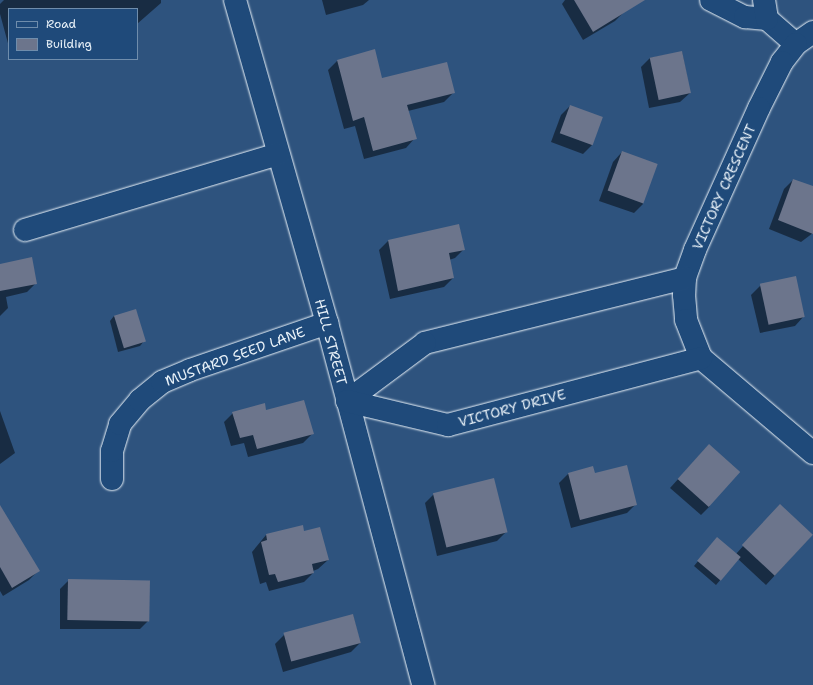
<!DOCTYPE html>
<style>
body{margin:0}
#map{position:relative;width:813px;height:685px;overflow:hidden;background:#2e537e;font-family:"Shantell Sans",sans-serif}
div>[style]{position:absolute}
.shadow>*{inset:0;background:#0007}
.building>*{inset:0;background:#6c758c;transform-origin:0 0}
.roads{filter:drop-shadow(0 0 1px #e8f1f8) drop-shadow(0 0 1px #e8f1f8)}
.minor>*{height:22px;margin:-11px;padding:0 11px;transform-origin:11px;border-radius:11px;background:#1f4a7a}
span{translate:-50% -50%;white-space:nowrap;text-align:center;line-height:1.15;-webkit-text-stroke:4px #1f4a7a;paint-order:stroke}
.street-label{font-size:14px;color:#e8f1f8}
.legend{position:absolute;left:8px;top:8px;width:130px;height:52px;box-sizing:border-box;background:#1f4a7a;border:1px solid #6f8dac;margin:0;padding:5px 7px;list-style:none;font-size:12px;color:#e8f1f8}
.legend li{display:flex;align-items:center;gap:8px;height:20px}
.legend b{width:20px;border:1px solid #6f8dac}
</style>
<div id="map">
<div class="shadow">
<div style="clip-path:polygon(4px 0,161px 0,161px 3px,137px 24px,137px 9px,9px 9px,9px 47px,0 14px,0 4px)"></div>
<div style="clip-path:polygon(322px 0,369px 0,363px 5px,326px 15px)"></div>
<div style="clip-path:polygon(565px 0,617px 0,624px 12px,615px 21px,583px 40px,562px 4px)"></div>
<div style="clip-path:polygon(374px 51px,381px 79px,453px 93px,444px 102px,408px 111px,415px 138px,406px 148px,364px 159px,355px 126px,344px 129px,328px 70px,337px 61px)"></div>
<div style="clip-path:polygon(682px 52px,690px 93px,680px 102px,649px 108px,641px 67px,650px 58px)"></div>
<div style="clip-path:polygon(570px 106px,592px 145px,583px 154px,551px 142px,561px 115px)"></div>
<div style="clip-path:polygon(622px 152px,643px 204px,634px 213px,599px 201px,613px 162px)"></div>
<div style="clip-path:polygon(793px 180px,813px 187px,813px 233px,801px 242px,769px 229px,784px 189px)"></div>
<div style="clip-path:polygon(459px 226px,464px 249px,455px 258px,449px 260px,453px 278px,444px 287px,390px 299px,379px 250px,388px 241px)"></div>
<div style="clip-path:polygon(0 265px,36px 283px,27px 292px,6px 297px,8px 308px,0 316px)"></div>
<div style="clip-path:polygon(760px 286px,804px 316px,795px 326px,760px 333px,751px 295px)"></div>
<div style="clip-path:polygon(114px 316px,144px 341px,140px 346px,118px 352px,110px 321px)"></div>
<div style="clip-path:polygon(0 411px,15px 453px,0 464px)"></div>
<div style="clip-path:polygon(266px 411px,312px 434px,303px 443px,248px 457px,244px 443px,231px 446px,224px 422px,233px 413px)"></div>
<div style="clip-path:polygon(709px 445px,710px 506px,701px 515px,670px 488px)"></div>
<div style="clip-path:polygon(568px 474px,594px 474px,636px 504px,627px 513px,571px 528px,559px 483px)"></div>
<div style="clip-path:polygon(434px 494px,506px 532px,497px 541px,437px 556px,425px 503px)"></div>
<div style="clip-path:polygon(0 507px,38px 571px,29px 580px,3px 596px,0 591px)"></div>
<div style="clip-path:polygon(771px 515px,812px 535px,766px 585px,738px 559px,716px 585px,694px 566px,713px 543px,736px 554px)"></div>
<div style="clip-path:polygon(302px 526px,303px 532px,328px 560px,318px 569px,313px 571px,313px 573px,304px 582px,269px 591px,266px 582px,260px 584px,252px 552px,266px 535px)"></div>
<div style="clip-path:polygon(69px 580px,149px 620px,140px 629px,60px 629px,60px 589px)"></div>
<div style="clip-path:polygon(353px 615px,360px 643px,351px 652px,283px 672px,275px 644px,284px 635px)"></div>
</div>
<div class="building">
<div style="clip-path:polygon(574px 0,645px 0,593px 32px)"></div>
<div style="clip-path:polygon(375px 49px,382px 78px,447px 62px,455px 93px,407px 105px,417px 139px,373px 151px,364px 117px,353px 121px,337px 60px)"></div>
<div style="left:682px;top:51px;width:43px;height:33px;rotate:78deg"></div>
<div style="left:570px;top:105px;width:35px;height:30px;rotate:20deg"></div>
<div style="left:622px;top:151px;width:38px;height:42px;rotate:20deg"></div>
<div style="clip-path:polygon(793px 179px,813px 186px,813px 234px,778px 220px)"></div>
<div style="clip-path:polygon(459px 224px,465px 250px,449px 253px,454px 278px,398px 291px,388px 240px)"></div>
<div style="clip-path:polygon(32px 257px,37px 284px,0 291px,0 264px)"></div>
<div style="left:796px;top:276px;width:42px;height:37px;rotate:78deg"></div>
<div style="left:136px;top:309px;width:34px;height:23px;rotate:73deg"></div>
<div style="clip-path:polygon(304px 400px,314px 434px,257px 449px,253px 435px,240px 438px,232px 412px,265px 403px,266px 410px)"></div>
<div style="left:709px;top:444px;width:42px;height:47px;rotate:42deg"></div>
<div style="clip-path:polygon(627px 465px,637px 505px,580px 520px,568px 473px,593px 466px,595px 473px)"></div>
<div style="left:494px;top:478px;width:56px;height:63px;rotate:76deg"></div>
<div style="left:780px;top:504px;width:45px;height:56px;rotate:43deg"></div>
<div style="clip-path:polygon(0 505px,40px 571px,12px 588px,0 567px)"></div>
<div style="clip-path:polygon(303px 525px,304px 531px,320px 527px,329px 560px,312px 564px,314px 573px,278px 582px,275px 574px,269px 575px,261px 542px,267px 540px,266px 534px)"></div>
<div style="left:717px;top:537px;width:31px;height:31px;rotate:40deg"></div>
<div style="left:68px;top:579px;width:82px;height:41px;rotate:1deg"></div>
<div style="left:353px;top:614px;width:30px;height:72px;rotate:75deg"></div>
</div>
<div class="roads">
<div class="minor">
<div style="left:235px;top:0;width:336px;rotate:74.1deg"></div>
<div style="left:327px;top:323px;width:375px;rotate:75.1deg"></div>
<div style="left:711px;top:0;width:38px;rotate:27deg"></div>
<div style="left:745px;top:17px;width:22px;rotate:5deg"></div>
<div style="left:767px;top:19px;width:38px;rotate:41deg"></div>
<div style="left:764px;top:0;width:19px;rotate:81deg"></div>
<div style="left:813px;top:32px;width:21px;rotate:145deg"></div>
<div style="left:796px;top:44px;width:23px;rotate:128deg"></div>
<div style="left:782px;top:62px;width:51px;rotate:116.6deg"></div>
<div style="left:759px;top:108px;width:156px;rotate:114.3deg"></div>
<div style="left:695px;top:250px;width:30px;rotate:110deg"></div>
<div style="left:685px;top:278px;width:17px;rotate:93deg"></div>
<div style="left:684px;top:295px;width:25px;rotate:85deg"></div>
<div style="left:686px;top:320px;width:41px;rotate:68.5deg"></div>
<div style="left:701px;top:358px;width:147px;rotate:40.3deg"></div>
<div style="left:25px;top:230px;width:264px;rotate:-16.7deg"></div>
<div style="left:685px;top:278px;width:268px;rotate:166deg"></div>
<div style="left:425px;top:343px;width:97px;rotate:143.4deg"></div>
<div style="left:347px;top:401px;width:104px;rotate:13.4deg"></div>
<div style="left:448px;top:425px;width:262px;rotate:-14.8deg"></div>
<div style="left:112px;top:479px;width:28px;rotate:-90deg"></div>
<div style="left:112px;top:451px;width:28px;rotate:-73deg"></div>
<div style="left:120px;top:424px;width:31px;rotate:-50deg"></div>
<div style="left:140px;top:400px;width:28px;rotate:-39deg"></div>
<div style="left:162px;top:382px;width:30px;rotate:-23deg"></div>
<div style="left:190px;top:370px;width:145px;rotate:-18.9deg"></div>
</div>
</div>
<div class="street-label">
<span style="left:724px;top:187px;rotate:-66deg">VICTORY CRESCENT</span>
<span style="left:331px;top:342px;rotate:75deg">HILL STREET</span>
<span style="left:235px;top:356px;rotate:-20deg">MUSTARD SEED LANE</span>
<span style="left:512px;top:408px;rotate:-15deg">VICTORY DRIVE</span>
</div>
<ul class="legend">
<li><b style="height:5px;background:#1f4a7a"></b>Road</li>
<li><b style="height:11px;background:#6c758c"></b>Building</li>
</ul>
</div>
